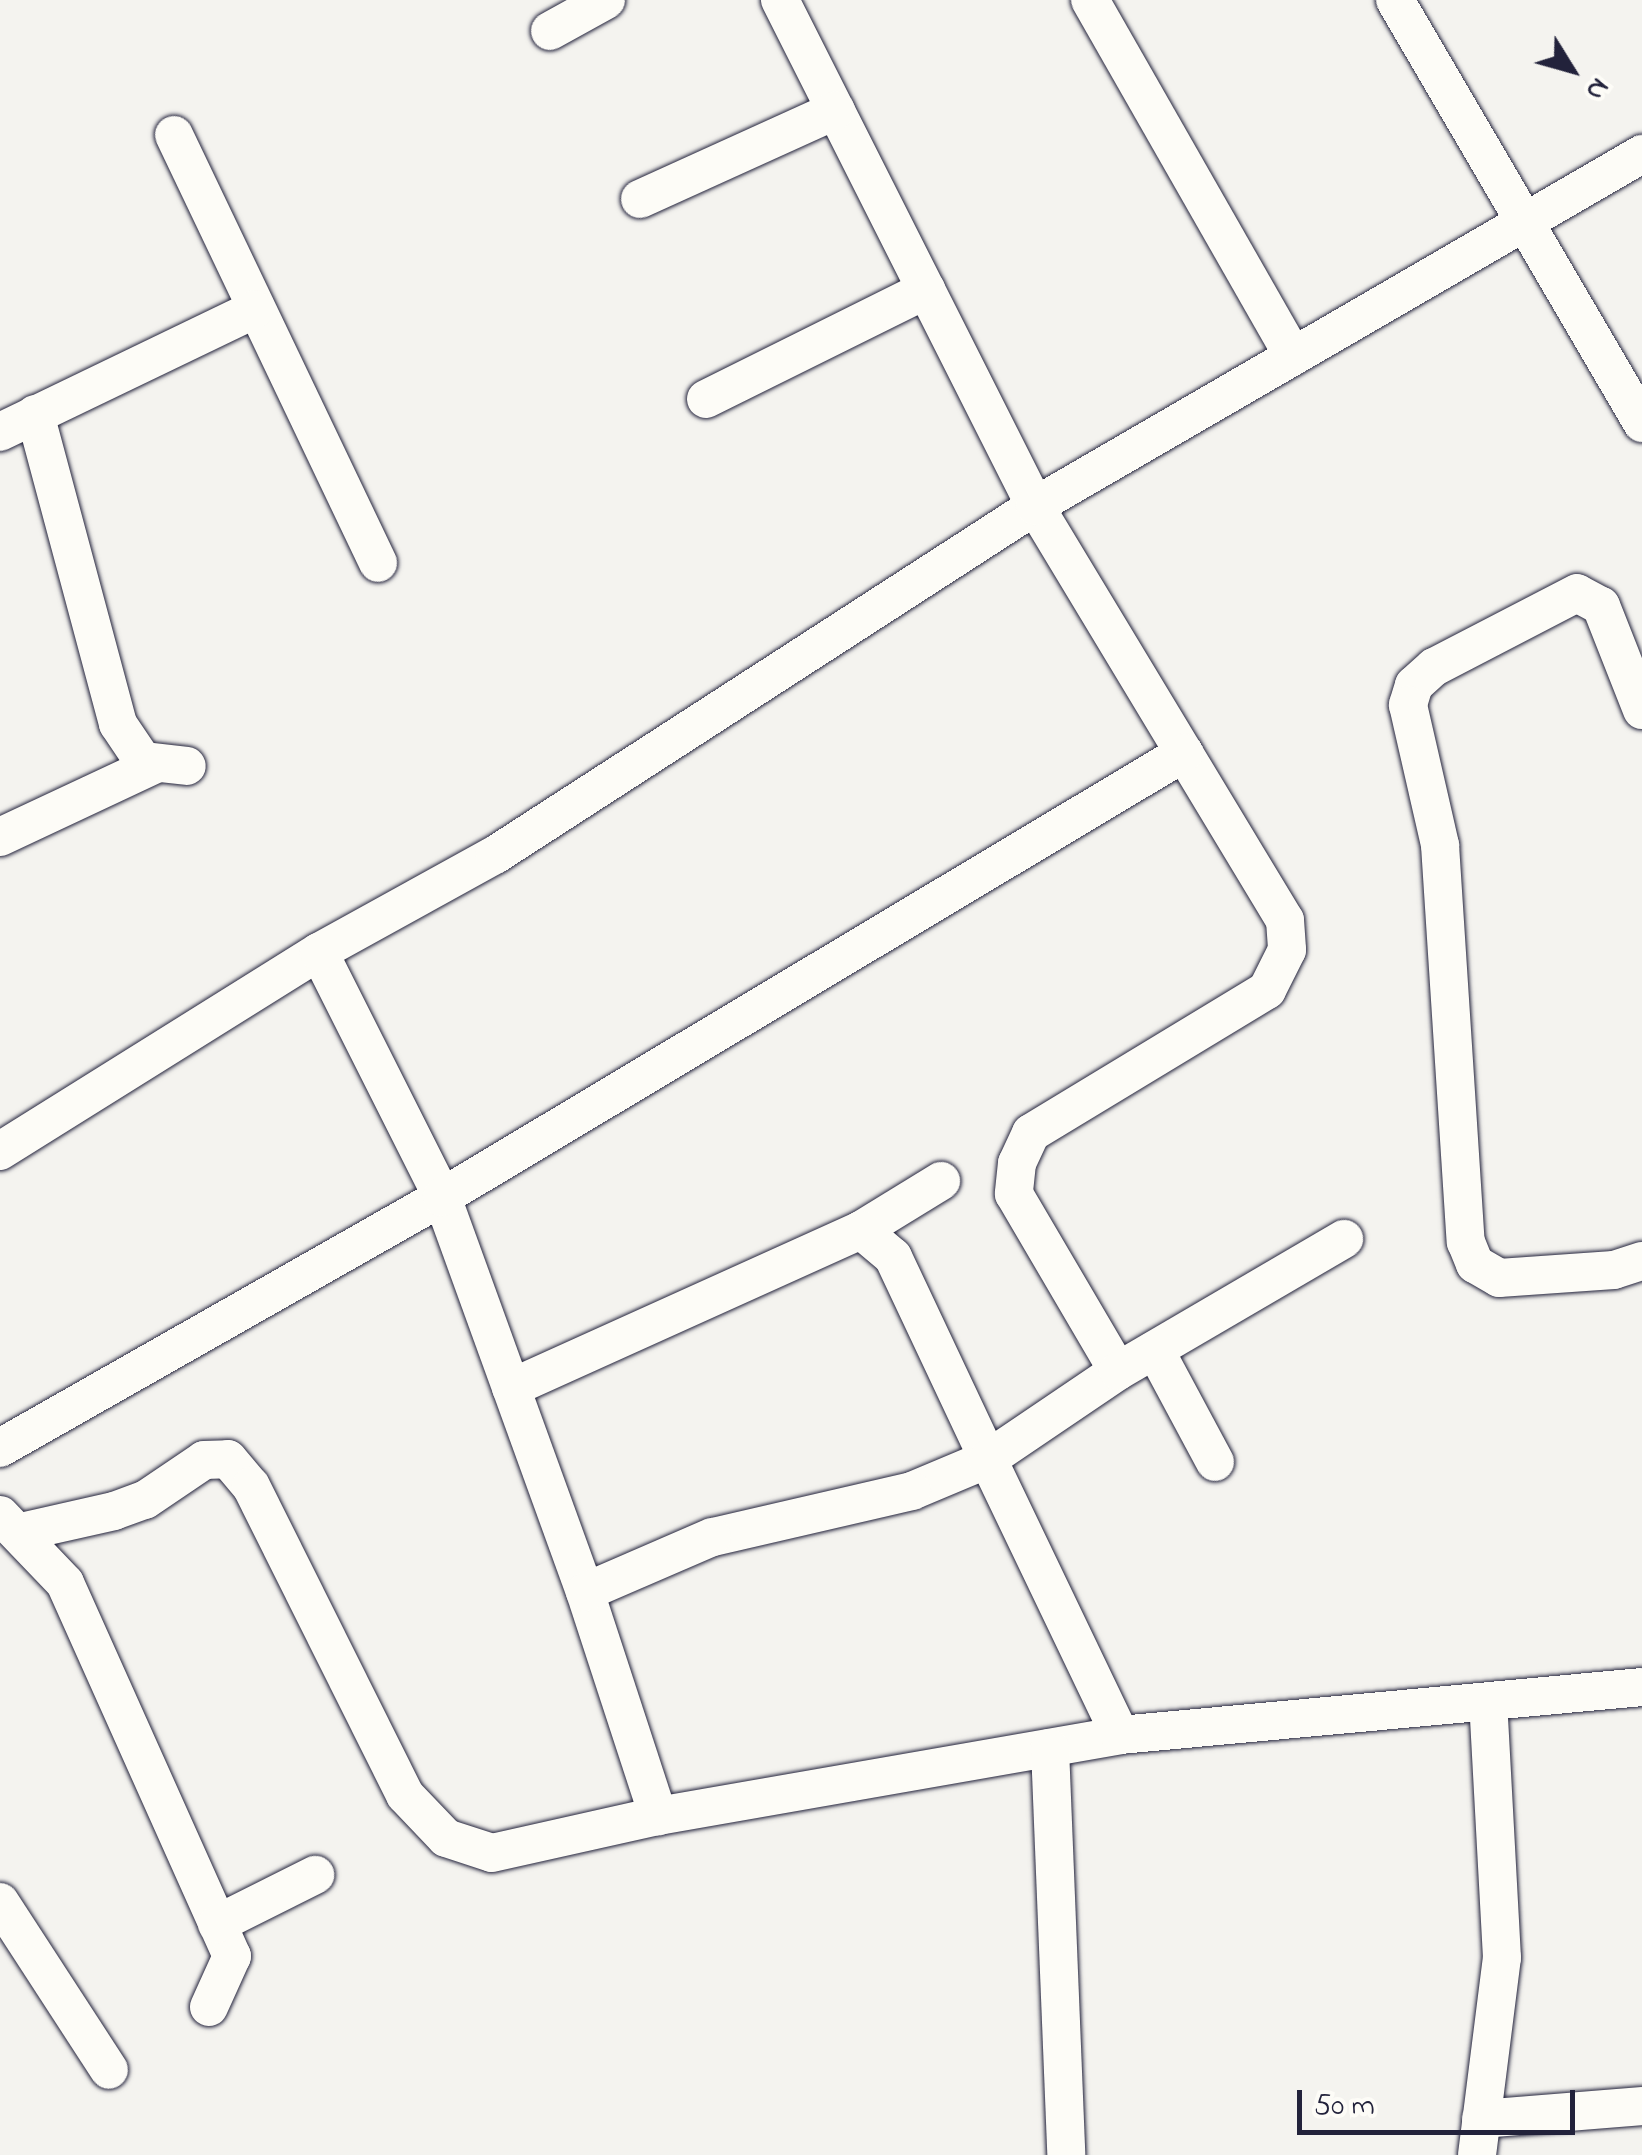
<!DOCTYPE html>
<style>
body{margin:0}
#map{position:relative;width:1642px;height:2155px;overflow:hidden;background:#f4f3ef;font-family:"Indie Flower",sans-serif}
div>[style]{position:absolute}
.roads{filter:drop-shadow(0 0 2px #22223b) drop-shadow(0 0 2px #22223b)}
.minor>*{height:38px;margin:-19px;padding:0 19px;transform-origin:19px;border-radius:19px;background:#fdfcf7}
span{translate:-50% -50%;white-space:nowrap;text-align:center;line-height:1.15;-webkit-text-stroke:10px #fdfcf7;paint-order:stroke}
.north{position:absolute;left:1522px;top:20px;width:100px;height:100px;-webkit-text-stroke:8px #fdfcf7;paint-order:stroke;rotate:127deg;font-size:28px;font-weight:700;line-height:40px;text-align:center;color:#22223b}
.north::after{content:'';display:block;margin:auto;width:35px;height:45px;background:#22223b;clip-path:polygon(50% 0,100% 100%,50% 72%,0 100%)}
.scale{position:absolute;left:1297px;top:2090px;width:278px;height:45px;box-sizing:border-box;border:5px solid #22223b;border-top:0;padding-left:12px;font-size:30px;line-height:35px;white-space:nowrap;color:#22223b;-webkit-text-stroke:8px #fdfcf7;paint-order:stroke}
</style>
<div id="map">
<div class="roads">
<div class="minor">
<div style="left:780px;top:0;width:567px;rotate:63.25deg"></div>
<div style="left:1035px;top:506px;width:484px;rotate:58.9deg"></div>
<div style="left:1285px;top:920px;width:30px;rotate:86deg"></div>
<div style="left:1287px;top:950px;width:45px;rotate:116.6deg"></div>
<div style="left:1267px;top:990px;width:276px;rotate:148.8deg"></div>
<div style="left:1031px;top:1133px;width:33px;rotate:115deg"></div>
<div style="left:1017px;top:1163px;width:31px;rotate:96deg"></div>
<div style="left:1014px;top:1194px;width:205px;rotate:59.6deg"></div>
<div style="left:1090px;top:0;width:410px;rotate:60.3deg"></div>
<div style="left:1395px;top:0;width:490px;rotate:59.7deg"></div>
<div style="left:550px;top:31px;width:64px;rotate:-29deg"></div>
<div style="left:174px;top:135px;width:474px;rotate:64.5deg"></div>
<div style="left:640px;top:199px;width:215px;rotate:-24.4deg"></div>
<div style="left:706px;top:399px;width:246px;rotate:-26.4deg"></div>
<div style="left:35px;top:414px;width:321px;rotate:75deg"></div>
<div style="left:118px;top:724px;width:45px;rotate:56deg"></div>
<div style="left:143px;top:761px;width:44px;rotate:6.5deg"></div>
<div style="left:0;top:432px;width:282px;rotate:-25.7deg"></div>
<div style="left:1642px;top:710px;width:112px;rotate:-111.5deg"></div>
<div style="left:1601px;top:606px;width:27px;rotate:-152deg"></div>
<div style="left:1577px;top:593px;width:161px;rotate:152.6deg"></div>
<div style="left:1434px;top:667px;width:27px;rotate:138deg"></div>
<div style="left:1414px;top:685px;width:21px;rotate:107deg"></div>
<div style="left:1408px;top:705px;width:144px;rotate:77.1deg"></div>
<div style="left:1440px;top:845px;width:398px;rotate:86.3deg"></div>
<div style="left:1466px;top:1242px;width:24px;rotate:68deg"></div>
<div style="left:1475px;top:1264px;width:28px;rotate:30deg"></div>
<div style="left:1499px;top:1278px;width:115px;rotate:-4deg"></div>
<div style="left:1614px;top:1270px;width:29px;rotate:-18deg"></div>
<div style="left:0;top:837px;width:170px;rotate:-25.1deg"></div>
<div style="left:319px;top:952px;width:274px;rotate:63.3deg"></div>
<div style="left:442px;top:1197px;width:420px;rotate:70.1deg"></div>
<div style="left:585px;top:1592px;width:236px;rotate:71.9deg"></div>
<div style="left:658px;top:1816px;width:469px;rotate:-9.9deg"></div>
<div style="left:1120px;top:1735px;width:524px;rotate:-5.25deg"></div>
<div style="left:0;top:1151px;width:376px;rotate:-32deg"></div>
<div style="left:319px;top:952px;width:201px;rotate:-28.9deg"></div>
<div style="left:495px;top:855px;width:643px;rotate:-32.87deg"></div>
<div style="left:1035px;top:506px;width:702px;rotate:-30.11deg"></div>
<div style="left:861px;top:1230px;width:94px;rotate:-31.5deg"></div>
<div style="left:1155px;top:1350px;width:127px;rotate:61.8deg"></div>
<div style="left:511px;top:1388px;width:384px;rotate:-24.3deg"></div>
<div style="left:861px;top:1230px;width:42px;rotate:40.2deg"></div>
<div style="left:893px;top:1257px;width:223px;rotate:64.8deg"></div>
<div style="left:988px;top:1459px;width:82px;rotate:157.2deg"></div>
<div style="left:912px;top:1491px;width:205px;rotate:167deg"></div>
<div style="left:712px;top:1537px;width:138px;rotate:156.6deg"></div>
<div style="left:0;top:1448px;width:508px;rotate:-29.59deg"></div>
<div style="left:442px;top:1197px;width:865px;rotate:-30.9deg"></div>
<div style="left:0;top:1515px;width:94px;rotate:46.3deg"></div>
<div style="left:65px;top:1583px;width:409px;rotate:65.9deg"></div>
<div style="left:232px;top:1956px;width:56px;rotate:114.3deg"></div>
<div style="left:21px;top:1532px;width:95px;rotate:-12.7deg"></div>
<div style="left:114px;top:1511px;width:33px;rotate:-20deg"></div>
<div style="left:145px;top:1500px;width:71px;rotate:-34.1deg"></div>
<div style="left:204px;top:1460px;width:24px;rotate:-2deg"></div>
<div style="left:228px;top:1459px;width:35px;rotate:50deg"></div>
<div style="left:251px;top:1486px;width:345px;rotate:63.5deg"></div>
<div style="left:405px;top:1795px;width:59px;rotate:46.4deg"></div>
<div style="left:446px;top:1838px;width:48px;rotate:18.1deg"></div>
<div style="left:492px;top:1853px;width:170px;rotate:-12.6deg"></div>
<div style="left:1120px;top:1735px;width:306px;rotate:-115.6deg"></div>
<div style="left:988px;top:1459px;width:157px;rotate:-34.1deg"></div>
<div style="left:1118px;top:1371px;width:262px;rotate:-30.3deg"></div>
<div style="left:1050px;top:1748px;width:407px;rotate:87.7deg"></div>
<div style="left:0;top:1902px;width:200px;rotate:57deg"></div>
<div style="left:217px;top:1924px;width:110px;rotate:-26.6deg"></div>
<div style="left:1481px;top:2119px;width:162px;rotate:-4.6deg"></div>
<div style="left:1477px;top:2155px;width:199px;rotate:-82.8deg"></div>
<div style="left:1502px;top:1958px;width:257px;rotate:-93.1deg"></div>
</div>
</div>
<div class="north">N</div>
<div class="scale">50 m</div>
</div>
